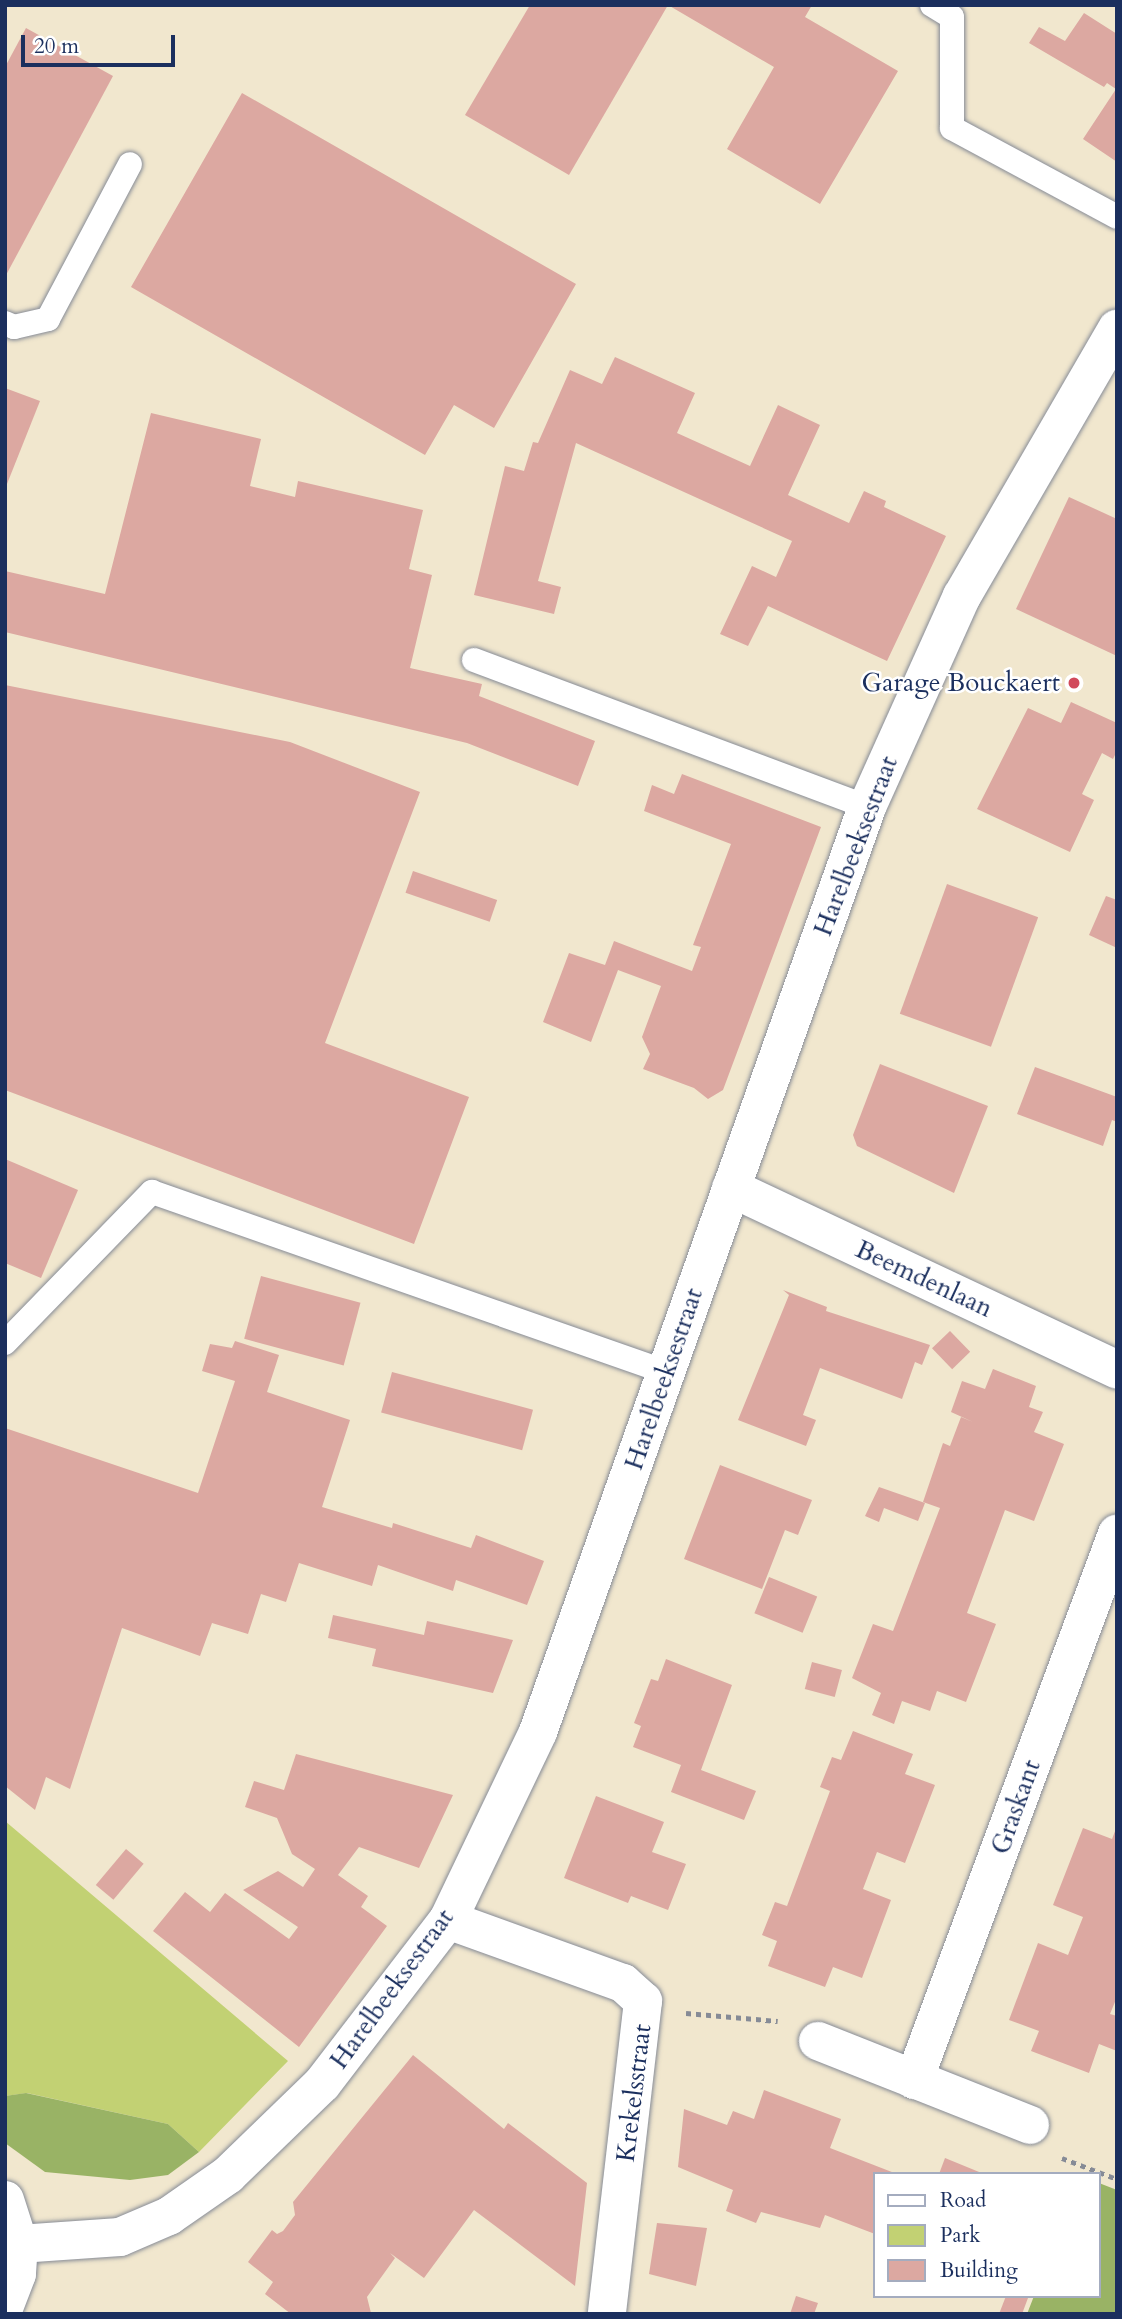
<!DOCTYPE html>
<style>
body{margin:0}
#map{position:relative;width:1122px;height:2319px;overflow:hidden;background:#f1e7ce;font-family:Cardo,serif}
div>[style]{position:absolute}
.green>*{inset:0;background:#c2d173}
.forest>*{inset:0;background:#99b365}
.building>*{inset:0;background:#dca8a1;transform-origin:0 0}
.path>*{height:4.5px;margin-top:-2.25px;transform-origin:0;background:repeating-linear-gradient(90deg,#868b96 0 5px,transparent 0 10px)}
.roads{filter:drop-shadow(0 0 2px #868b96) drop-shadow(0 0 2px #868b96)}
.lane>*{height:24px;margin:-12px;padding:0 12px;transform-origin:12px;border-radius:12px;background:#fff}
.street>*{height:38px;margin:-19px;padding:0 19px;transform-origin:19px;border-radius:19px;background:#fff}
.dots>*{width:19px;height:19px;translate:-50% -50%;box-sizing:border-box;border:4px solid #fff;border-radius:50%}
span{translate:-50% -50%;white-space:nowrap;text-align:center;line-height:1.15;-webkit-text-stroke:5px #fff;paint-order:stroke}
.poi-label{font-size:26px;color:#1b2f5e}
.right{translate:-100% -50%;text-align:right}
.street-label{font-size:26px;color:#1b2f5e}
.frame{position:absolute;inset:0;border:7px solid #1b2f5e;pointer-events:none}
.legend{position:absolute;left:873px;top:2172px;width:228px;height:126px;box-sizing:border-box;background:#fff;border:2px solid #a4acbf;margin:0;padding:9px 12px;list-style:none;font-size:21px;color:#1b2f5e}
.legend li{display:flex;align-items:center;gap:14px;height:35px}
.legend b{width:35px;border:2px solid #a4acbf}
.scale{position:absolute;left:21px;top:35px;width:154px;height:32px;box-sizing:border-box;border:4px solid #1b2f5e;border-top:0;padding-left:9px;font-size:21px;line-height:24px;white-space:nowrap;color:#1b2f5e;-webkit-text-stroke:5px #fff;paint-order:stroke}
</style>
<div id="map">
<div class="green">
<div style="clip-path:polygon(5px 1821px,288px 2061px,199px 2152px,168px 2124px,27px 2093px,5px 2096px)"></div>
</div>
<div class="forest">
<div style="clip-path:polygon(26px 2093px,168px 2124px,199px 2152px,168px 2175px,130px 2180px,45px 2172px,5px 2143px,5px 2096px)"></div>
<div style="clip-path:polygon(1099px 2183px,1117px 2190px,1117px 2314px,1027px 2314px,1034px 2296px,1099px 2296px)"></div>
</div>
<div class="building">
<div style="clip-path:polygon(530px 5px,668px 5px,569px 175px,465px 115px)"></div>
<div style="clip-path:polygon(668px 5px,812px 5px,805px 17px,898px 71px,820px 204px,727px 149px,774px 67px)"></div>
<div style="clip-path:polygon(1084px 13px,1117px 34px,1117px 162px,1083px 139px,1116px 89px,1107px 83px,1104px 87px,1029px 43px,1039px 27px,1065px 41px)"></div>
<div style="clip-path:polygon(26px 28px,113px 76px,5px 277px,5px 67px)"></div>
<div style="clip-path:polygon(242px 93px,576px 284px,494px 428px,454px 405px,425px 455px,131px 287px)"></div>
<div style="clip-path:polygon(615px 357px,695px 393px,677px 433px,750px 466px,778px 405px,820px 425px,788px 495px,849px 523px,864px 491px,886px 501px,884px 507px,946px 536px,887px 661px,768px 606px,748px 646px,720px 634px,752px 566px,776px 577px,792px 541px,576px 443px,538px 581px,561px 587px,554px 614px,474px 595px,505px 466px,524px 471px,533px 442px,538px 443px,570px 370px,602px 384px)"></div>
<div style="clip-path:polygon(5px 388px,40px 401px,5px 489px)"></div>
<div style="clip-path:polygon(151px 413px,261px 439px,250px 486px,295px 497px,298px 481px,423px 510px,409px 569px,432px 575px,410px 668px,482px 684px,479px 696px,595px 741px,578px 786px,467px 743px,5px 632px,5px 571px,105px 594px)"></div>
<div style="clip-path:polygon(1069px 497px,1117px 519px,1117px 656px,1016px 609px)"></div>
<div style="clip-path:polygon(5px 685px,290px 742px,420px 792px,325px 1043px,469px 1097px,414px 1244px,5px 1090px)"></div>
<div style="clip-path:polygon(1071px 702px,1117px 723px,1117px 751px,1113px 759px,1102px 753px,1082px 794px,1094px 800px,1070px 852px,977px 809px,1028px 708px,1061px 723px)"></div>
<div style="clip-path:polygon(682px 774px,821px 827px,723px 1090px,708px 1099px,694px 1088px,643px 1069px,650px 1054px,642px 1037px,661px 986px,618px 970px,591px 1042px,543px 1022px,569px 953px,605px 965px,614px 941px,692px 971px,701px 947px,693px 945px,731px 844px,644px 811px,652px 785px,674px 794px)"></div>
<div style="left:413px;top:871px;width:89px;height:23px;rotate:19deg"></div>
<div style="left:947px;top:884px;width:97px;height:138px;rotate:20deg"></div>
<div style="clip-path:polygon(1106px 896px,1117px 900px,1117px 948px,1089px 935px)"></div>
<div style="clip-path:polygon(880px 1064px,988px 1106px,954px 1193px,857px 1146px,853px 1135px)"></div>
<div style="clip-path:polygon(1035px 1067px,1117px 1097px,1117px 1122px,1112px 1120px,1103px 1146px,1017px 1114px)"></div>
<div style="clip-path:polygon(5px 1159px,78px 1190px,41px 1278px,5px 1263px)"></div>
<div style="left:261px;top:1276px;width:103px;height:65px;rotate:15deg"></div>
<div style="clip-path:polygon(783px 1290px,827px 1307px,826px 1311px,930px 1345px,922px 1365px,915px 1362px,902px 1399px,820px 1368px,803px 1415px,816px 1420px,806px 1446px,738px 1420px,789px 1295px)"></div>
<div style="left:950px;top:1331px;width:29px;height:25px;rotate:46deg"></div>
<div style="clip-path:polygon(235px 1341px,279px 1355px,267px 1392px,350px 1420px,322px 1507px,392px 1528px,393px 1523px,471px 1548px,476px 1535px,544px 1561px,527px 1605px,456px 1580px,453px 1591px,378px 1565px,372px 1586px,299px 1563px,286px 1602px,261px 1594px,248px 1634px,212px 1623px,200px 1656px,122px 1628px,70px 1789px,46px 1777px,35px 1810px,5px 1786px,5px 1428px,198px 1493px,235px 1381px,202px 1371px,210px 1344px,232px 1348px)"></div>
<div style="clip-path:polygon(993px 1369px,1036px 1386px,1029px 1407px,1043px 1412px,1034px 1432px,1064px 1444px,1034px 1521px,1005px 1510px,967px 1613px,996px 1624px,966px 1702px,937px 1691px,930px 1711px,902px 1701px,894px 1724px,872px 1715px,881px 1693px,852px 1678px,873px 1624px,893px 1631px,940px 1508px,923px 1502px,943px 1443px,950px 1446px,961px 1417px,973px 1422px,951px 1412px,962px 1381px,985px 1389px)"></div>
<div style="left:392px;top:1372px;width:146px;height:42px;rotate:15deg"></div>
<div style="clip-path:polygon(720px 1465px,812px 1500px,798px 1535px,785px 1530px,762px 1589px,684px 1559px)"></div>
<div style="clip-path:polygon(879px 1487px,925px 1503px,918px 1521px,884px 1508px,879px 1522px,865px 1516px)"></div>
<div style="left:769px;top:1577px;width:52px;height:39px;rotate:22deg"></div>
<div style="clip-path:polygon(333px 1615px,424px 1635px,427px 1621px,513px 1640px,493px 1693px,372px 1666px,376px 1649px,328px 1638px)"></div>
<div style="clip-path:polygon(666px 1659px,732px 1685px,701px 1770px,756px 1791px,744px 1820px,671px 1792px,681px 1765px,633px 1747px,641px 1726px,634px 1723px,651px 1679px,658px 1681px)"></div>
<div style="left:812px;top:1662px;width:31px;height:28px;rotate:15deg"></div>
<div style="clip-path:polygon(853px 1731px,913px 1754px,905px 1774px,935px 1785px,905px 1863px,877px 1852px,863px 1889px,891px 1900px,862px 1978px,833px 1967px,825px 1987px,768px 1966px,777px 1941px,762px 1935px,775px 1902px,787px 1906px,830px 1791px,820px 1787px,832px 1757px,841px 1760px)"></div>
<div style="clip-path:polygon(296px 1754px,453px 1795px,419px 1868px,359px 1847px,338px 1875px,368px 1896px,361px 1907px,387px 1926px,299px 2047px,153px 1931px,185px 1892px,210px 1912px,225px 1893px,289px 1939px,298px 1927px,243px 1890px,278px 1871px,303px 1887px,315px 1869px,292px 1854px,277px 1818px,245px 1807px,254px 1781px,284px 1790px)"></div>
<div style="clip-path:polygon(596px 1796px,664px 1822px,652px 1852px,686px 1864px,668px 1910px,631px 1896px,628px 1903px,564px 1878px)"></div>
<div style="clip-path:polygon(1117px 1826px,1117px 1997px,1110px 2014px,1117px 2016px,1117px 2051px,1099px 2044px,1089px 2073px,1031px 2051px,1039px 2031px,1009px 2020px,1038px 1943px,1068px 1955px,1083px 1917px,1053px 1905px,1083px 1828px,1112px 1839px)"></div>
<div style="left:126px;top:1849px;width:23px;height:47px;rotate:40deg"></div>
<div style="clip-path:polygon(413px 2055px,504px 2129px,508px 2123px,587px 2183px,575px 2286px,474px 2210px,424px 2278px,390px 2253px,395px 2258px,367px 2297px,371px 2313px,291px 2314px,265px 2294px,273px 2282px,248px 2262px,272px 2230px,277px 2234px,283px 2231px,295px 2215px,293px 2202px)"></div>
<div style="clip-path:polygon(764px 2090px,841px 2119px,830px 2148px,897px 2174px,875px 2174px,875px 2234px,825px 2215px,820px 2228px,761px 2212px,756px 2223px,726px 2211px,733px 2190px,678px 2167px,684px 2109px,727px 2125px,733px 2111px,754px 2119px)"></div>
<div style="clip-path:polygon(945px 2158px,984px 2174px,939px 2174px)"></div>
<div style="clip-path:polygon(657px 2223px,707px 2228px,696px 2286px,649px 2274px)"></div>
<div style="clip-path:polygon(796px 2296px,818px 2303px,814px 2314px,790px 2314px)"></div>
<div style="clip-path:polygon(1006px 2296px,1028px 2298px,1022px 2314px,999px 2314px)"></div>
</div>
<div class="path">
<div style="left:686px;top:2013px;width:92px;rotate:5deg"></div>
<div style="left:1062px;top:2158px;width:59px;rotate:20.9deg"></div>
</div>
<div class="roads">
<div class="lane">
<div style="left:932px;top:5px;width:23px;rotate:31deg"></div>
<div style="left:952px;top:17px;width:111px;rotate:90deg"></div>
<div style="left:952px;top:128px;width:187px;rotate:28.3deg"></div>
<div style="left:5px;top:323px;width:10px;rotate:24deg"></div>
<div style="left:14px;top:327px;width:35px;rotate:-13deg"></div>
<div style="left:48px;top:319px;width:175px;rotate:-62.1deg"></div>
<div style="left:474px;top:660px;width:420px;rotate:20.5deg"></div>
<div style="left:5px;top:1343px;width:211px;rotate:-45.8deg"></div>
<div style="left:152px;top:1192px;width:545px;rotate:19.3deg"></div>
</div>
<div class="street">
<div style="left:731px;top:1188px;width:427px;rotate:25.2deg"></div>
<div style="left:448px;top:1920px;width:186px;rotate:19.8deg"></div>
<div style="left:623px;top:1983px;width:27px;rotate:42deg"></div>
<div style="left:643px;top:2001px;width:315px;rotate:96.6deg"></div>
<div style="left:818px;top:2041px;width:228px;rotate:21.6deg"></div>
<div style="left:914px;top:2080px;width:583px;rotate:-69.61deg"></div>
<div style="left:5px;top:2200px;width:46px;rotate:72.3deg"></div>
<div style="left:19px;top:2244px;width:30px;rotate:94deg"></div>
<div style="left:17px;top:2274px;width:33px;rotate:111deg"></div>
<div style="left:19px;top:2244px;width:101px;rotate:-4deg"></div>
<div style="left:120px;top:2237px;width:53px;rotate:-23.2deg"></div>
<div style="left:169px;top:2216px;width:72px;rotate:-34.8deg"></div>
<div style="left:228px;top:2175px;width:131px;rotate:-44.1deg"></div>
<div style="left:322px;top:2084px;width:207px;rotate:-52.5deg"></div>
<div style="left:448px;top:1920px;width:208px;rotate:-64.4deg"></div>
<div style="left:538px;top:1732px;width:982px;rotate:-70.42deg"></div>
<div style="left:867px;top:807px;width:231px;rotate:-65.8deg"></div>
<div style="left:962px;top:596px;width:309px;rotate:-59.9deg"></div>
</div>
</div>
<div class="dots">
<div style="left:1074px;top:683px;background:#d1495b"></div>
</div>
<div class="poi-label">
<span class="right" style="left:1060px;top:683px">Garage Bouckaert</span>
</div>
<div class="street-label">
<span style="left:856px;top:846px;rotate:-69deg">Harelbeeksestraat</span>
<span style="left:924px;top:1279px;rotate:25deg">Beemdenlaan</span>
<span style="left:664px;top:1379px;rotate:-71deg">Harelbeeksestraat</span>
<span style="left:1016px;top:1807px;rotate:-70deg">Graskant</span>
<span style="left:392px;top:1989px;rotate:-54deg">Harelbeeksestraat</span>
<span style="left:634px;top:2093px;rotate:-83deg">Krekelsstraat</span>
</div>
<div class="frame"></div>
<ul class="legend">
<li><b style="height:9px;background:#fff"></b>Road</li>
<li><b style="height:19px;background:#c2d173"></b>Park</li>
<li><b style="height:19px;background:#dca8a1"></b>Building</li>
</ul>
<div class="scale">20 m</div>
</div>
